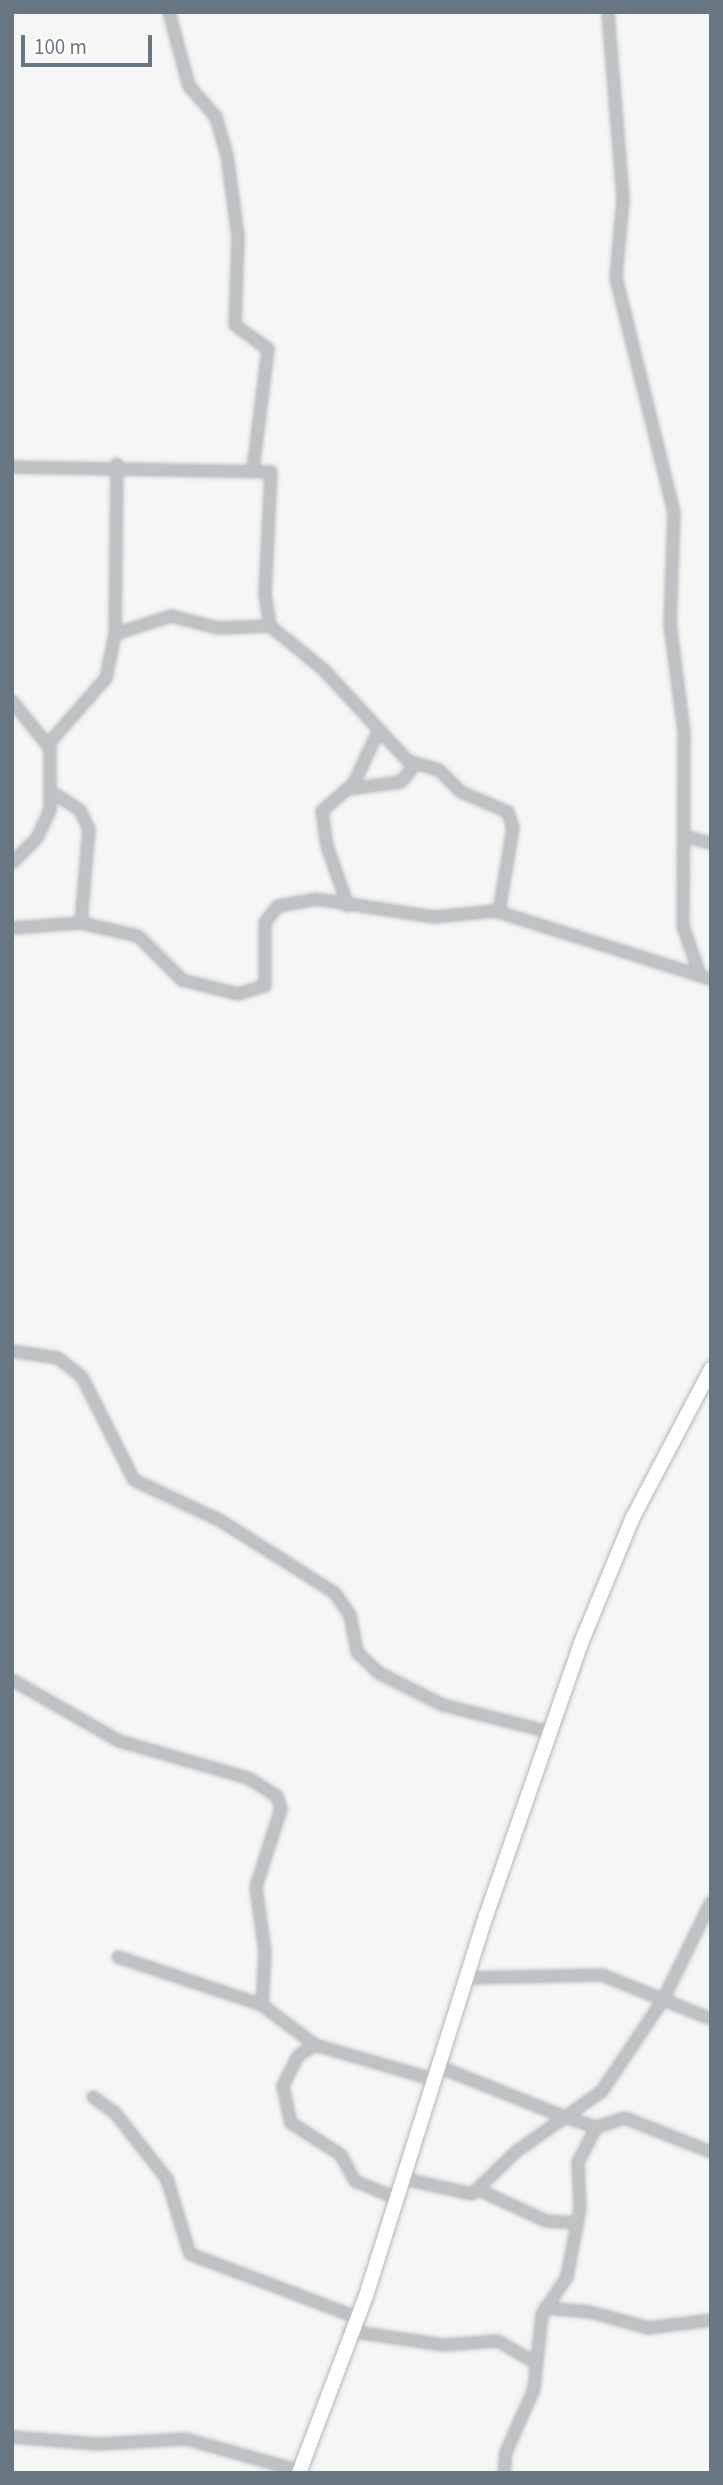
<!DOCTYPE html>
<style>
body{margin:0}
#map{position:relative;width:723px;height:2485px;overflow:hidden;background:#f6f6f4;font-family:"Source Sans 3",sans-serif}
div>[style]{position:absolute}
.roads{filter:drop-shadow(0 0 2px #b3b7bb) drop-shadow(0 0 2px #b3b7bb)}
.street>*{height:10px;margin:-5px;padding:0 5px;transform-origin:5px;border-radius:5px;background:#bec2c5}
.secondary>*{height:14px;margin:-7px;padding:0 7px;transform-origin:7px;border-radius:7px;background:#fff}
span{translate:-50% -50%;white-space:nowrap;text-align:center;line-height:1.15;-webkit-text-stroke:7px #fff;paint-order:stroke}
.frame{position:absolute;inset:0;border:14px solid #687682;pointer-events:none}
.scale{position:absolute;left:21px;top:35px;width:131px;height:32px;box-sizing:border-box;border:4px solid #687682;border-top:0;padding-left:9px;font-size:21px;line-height:24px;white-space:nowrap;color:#687682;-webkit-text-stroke:5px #fff;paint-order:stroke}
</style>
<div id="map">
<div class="roads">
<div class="street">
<div style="left:169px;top:12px;width:77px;rotate:74.9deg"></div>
<div style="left:189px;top:86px;width:41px;rotate:48.9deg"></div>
<div style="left:216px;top:117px;width:40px;rotate:74deg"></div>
<div style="left:227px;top:155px;width:82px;rotate:82.3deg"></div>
<div style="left:238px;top:236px;width:89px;rotate:91.9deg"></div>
<div style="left:235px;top:325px;width:41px;rotate:36deg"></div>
<div style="left:268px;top:349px;width:122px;rotate:97.1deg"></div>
<div style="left:608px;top:12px;width:188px;rotate:85.4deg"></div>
<div style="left:623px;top:199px;width:79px;rotate:95.1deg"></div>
<div style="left:616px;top:278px;width:241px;rotate:76.1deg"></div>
<div style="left:674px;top:512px;width:112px;rotate:92deg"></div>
<div style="left:670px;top:624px;width:109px;rotate:82.6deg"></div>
<div style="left:684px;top:732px;width:194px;rotate:90.3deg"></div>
<div style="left:683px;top:926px;width:52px;rotate:70.9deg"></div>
<div style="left:12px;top:467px;width:259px;rotate:1.1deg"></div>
<div style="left:271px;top:472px;width:122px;rotate:92.8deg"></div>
<div style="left:265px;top:594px;width:32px;rotate:81deg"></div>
<div style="left:270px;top:626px;width:70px;rotate:39.2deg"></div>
<div style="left:324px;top:670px;width:124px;rotate:47.3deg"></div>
<div style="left:408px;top:761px;width:32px;rotate:16deg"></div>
<div style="left:439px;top:770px;width:31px;rotate:45deg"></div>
<div style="left:461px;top:792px;width:51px;rotate:23.1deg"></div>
<div style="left:508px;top:812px;width:17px;rotate:73deg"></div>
<div style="left:513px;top:828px;width:85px;rotate:99.5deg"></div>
<div style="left:115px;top:634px;width:59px;rotate:-17.8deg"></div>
<div style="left:171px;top:616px;width:49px;rotate:14.3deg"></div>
<div style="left:218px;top:628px;width:52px;rotate:-2.2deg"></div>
<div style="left:12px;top:701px;width:59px;rotate:51.2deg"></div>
<div style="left:349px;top:789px;width:52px;rotate:-7.7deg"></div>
<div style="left:401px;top:782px;width:22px;rotate:-51deg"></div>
<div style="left:55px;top:794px;width:30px;rotate:33deg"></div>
<div style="left:80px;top:810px;width:21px;rotate:65deg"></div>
<div style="left:89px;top:829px;width:94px;rotate:94.9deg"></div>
<div style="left:684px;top:836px;width:28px;rotate:15deg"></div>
<div style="left:12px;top:863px;width:35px;rotate:-45deg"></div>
<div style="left:37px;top:838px;width:31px;rotate:-65deg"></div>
<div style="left:50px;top:810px;width:68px;rotate:-90deg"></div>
<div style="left:50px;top:742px;width:85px;rotate:-48.8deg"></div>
<div style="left:106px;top:678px;width:45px;rotate:-78.4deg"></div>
<div style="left:115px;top:634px;width:170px;rotate:-89.3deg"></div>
<div style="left:348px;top:906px;width:64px;rotate:-109.3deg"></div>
<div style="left:327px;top:846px;width:35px;rotate:-98deg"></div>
<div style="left:322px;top:811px;width:43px;rotate:-41.2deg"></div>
<div style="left:354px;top:783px;width:59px;rotate:-64.7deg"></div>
<div style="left:12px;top:928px;width:69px;rotate:-4.1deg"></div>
<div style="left:81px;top:923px;width:58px;rotate:12.8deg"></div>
<div style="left:138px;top:936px;width:62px;rotate:45deg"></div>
<div style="left:182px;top:980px;width:58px;rotate:14deg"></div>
<div style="left:238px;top:994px;width:28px;rotate:-17deg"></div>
<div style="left:265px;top:986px;width:64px;rotate:-90deg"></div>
<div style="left:265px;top:922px;width:21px;rotate:-51deg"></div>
<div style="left:278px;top:906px;width:39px;rotate:-10deg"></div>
<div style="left:316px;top:899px;width:119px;rotate:8.7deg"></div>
<div style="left:434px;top:917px;width:61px;rotate:-5.6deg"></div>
<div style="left:495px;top:911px;width:226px;rotate:17.5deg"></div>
<div style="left:12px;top:1351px;width:47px;rotate:8.7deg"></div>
<div style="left:58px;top:1358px;width:31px;rotate:38deg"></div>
<div style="left:82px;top:1377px;width:115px;rotate:63.2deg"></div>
<div style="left:134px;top:1480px;width:96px;rotate:25.2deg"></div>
<div style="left:221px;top:1521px;width:135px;rotate:32.3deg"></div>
<div style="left:335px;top:1593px;width:27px;rotate:56deg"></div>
<div style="left:350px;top:1615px;width:38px;rotate:79deg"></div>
<div style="left:357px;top:1652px;width:30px;rotate:44deg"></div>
<div style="left:379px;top:1673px;width:72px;rotate:26.6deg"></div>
<div style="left:443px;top:1705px;width:110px;rotate:14.2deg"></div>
<div style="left:12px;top:1680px;width:123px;rotate:29.7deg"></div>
<div style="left:119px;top:1741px;width:134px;rotate:16deg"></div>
<div style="left:248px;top:1778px;width:34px;rotate:32deg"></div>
<div style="left:277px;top:1796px;width:14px;rotate:73deg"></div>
<div style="left:281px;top:1809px;width:82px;rotate:107.8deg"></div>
<div style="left:256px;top:1887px;width:67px;rotate:82.2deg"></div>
<div style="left:265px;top:1953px;width:52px;rotate:93.3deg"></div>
<div style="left:262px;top:2005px;width:66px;rotate:37deg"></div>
<div style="left:315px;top:2045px;width:122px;rotate:16.2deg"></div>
<div style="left:118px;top:1957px;width:152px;rotate:18.4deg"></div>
<div style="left:467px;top:1978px;width:135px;rotate:-1.3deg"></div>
<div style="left:602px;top:1975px;width:118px;rotate:22deg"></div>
<div style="left:315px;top:2045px;width:20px;rotate:147deg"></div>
<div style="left:298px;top:2056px;width:34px;rotate:117deg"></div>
<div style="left:283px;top:2086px;width:38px;rotate:78deg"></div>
<div style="left:291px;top:2123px;width:59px;rotate:32.6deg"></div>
<div style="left:341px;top:2155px;width:30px;rotate:62deg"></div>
<div style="left:355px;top:2181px;width:44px;rotate:22.5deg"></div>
<div style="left:437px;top:2066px;width:140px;rotate:21.8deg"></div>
<div style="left:567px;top:2118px;width:31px;rotate:17deg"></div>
<div style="left:597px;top:2127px;width:29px;rotate:-18deg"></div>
<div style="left:625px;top:2118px;width:92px;rotate:21.6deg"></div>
<div style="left:93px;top:2097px;width:29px;rotate:36deg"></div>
<div style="left:116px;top:2114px;width:83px;rotate:51.9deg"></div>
<div style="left:167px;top:2179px;width:78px;rotate:73deg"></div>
<div style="left:190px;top:2254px;width:178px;rotate:20.8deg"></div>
<div style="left:401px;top:2178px;width:73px;rotate:12.7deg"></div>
<div style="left:472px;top:2194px;width:62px;rotate:-43.7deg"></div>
<div style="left:517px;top:2151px;width:104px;rotate:-35.2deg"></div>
<div style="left:602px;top:2091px;width:110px;rotate:-56.2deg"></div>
<div style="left:663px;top:2000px;width:109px;rotate:-63.9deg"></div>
<div style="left:479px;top:2190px;width:74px;rotate:24.8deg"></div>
<div style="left:546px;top:2221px;width:30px;rotate:4deg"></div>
<div style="left:545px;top:2308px;width:45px;rotate:5.1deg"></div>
<div style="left:590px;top:2312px;width:60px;rotate:15.4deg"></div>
<div style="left:648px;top:2328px;width:64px;rotate:-7.2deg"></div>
<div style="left:349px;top:2331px;width:95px;rotate:8.5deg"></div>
<div style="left:443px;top:2345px;width:55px;rotate:-4.2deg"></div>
<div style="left:498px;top:2341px;width:44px;rotate:30.1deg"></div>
<div style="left:12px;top:2437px;width:86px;rotate:4.7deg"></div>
<div style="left:98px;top:2444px;width:88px;rotate:-3.3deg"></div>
<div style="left:186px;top:2439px;width:118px;rotate:15.7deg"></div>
<div style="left:504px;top:2473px;width:21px;rotate:-85deg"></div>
<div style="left:506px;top:2452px;width:69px;rotate:-66deg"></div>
<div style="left:534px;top:2389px;width:75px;rotate:-83.9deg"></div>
<div style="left:542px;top:2314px;width:45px;rotate:-56deg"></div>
<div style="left:567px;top:2277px;width:70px;rotate:-79.3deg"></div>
<div style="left:580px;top:2208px;width:46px;rotate:-92.5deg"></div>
<div style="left:578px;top:2162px;width:40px;rotate:-62deg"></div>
</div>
<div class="secondary">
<div style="left:299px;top:2473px;width:189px;rotate:-69.3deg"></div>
<div style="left:366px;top:2296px;width:398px;rotate:-72.5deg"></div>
<div style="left:486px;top:1916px;width:289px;rotate:-70.8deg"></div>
<div style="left:581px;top:1643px;width:134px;rotate:-67.6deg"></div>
<div style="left:632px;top:1519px;width:170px;rotate:-62.2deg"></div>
</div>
</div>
<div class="frame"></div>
<div class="scale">100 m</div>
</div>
